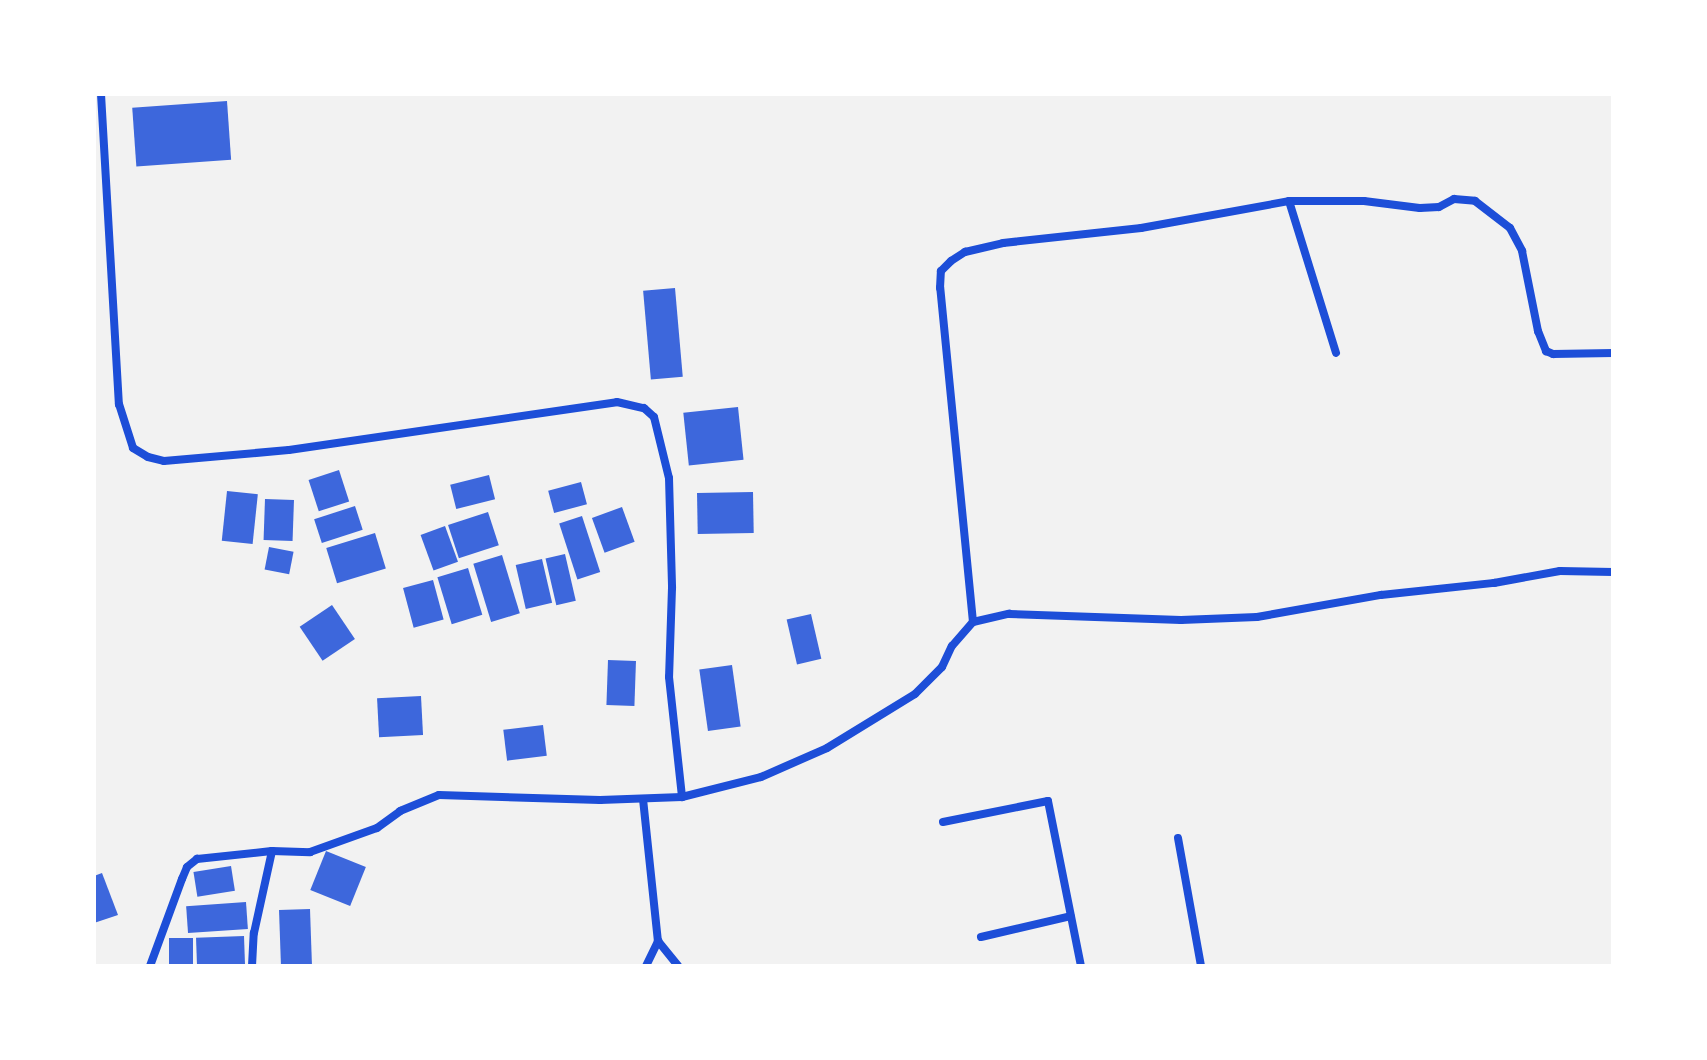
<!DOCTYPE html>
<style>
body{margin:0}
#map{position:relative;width:1707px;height:1060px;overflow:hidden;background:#f2f2f2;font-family:Cabin,sans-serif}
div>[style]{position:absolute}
.building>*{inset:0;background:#3d67dc;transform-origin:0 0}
.minor>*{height:8px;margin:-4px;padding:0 4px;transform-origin:4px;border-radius:4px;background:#1d4ed8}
span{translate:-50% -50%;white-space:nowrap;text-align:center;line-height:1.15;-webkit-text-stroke:6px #fff;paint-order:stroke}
.frame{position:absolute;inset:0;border:96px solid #fff;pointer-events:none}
</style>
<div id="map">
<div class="building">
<div style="left:227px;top:101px;width:59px;height:95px;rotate:86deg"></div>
<div style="left:675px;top:288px;width:89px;height:32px;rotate:85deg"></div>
<div style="left:738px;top:407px;width:53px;height:55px;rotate:84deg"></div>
<div style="left:339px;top:470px;width:33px;height:32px;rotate:72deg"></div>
<div style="left:489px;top:475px;width:25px;height:40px;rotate:76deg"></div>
<div style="left:581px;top:482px;width:23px;height:34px;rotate:75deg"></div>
<div style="left:227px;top:491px;width:31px;height:50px;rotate:6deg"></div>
<div style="left:753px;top:492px;width:41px;height:56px;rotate:89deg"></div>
<div style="left:265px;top:499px;width:29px;height:41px;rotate:2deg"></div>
<div style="left:355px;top:506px;width:25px;height:43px;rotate:72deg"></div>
<div style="left:622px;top:507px;width:37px;height:32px;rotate:70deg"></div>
<div style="left:488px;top:512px;width:35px;height:42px;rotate:72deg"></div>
<div style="left:582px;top:516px;width:59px;height:24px;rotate:72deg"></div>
<div style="left:445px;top:526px;width:38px;height:26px;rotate:70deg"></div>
<div style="left:375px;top:533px;width:37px;height:51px;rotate:73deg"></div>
<div style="left:269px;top:547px;width:25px;height:23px;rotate:11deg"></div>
<div style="left:565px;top:554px;width:48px;height:20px;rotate:77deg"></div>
<div style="left:502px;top:555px;width:61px;height:30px;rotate:73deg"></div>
<div style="left:542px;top:559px;width:45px;height:27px;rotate:77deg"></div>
<div style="left:468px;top:568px;width:49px;height:32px;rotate:73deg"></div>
<div style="left:433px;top:580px;width:41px;height:31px;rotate:75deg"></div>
<div style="left:332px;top:605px;width:41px;height:39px;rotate:56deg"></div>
<div style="left:811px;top:614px;width:46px;height:25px;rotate:77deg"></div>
<div style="left:608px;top:660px;width:28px;height:45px;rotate:2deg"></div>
<div style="left:732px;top:665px;width:62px;height:33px;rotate:82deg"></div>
<div style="left:421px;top:696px;width:39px;height:44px;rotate:87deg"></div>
<div style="left:543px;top:725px;width:31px;height:40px;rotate:83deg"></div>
<div style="left:326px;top:851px;width:43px;height:42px;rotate:22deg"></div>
<div style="left:231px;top:866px;width:25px;height:38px;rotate:81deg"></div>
<div style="clip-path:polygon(102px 873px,118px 915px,94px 923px,94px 876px)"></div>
<div style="left:246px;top:902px;width:27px;height:60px;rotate:86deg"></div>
<div style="left:310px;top:909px;width:57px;height:31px;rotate:88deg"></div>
<div style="left:244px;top:936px;width:30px;height:48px;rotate:88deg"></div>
<div style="left:169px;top:938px;width:24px;height:28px"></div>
</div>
<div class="minor">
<div style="left:101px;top:94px;width:311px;rotate:86.7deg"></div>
<div style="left:119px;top:404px;width:46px;rotate:72.3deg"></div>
<div style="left:133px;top:448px;width:17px;rotate:31deg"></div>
<div style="left:148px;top:457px;width:16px;rotate:14deg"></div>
<div style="left:164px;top:461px;width:125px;rotate:-5deg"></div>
<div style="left:289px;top:450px;width:331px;rotate:-8.3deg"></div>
<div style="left:617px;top:402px;width:28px;rotate:13deg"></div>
<div style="left:644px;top:408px;width:13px;rotate:42deg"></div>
<div style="left:654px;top:417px;width:63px;rotate:76.2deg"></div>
<div style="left:669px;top:478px;width:110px;rotate:88.4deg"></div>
<div style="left:672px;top:588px;width:89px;rotate:91.9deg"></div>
<div style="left:669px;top:677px;width:121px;rotate:83.8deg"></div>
<div style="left:1289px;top:201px;width:75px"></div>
<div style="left:1364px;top:201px;width:56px;rotate:7.1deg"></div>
<div style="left:1420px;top:208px;width:19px;rotate:-3deg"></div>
<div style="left:1439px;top:207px;width:17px;rotate:-28deg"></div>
<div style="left:1454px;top:199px;width:21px;rotate:5deg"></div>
<div style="left:1475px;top:201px;width:44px;rotate:37.6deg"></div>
<div style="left:1510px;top:228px;width:26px;rotate:62deg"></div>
<div style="left:1522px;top:251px;width:82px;rotate:78.7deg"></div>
<div style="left:1538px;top:331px;width:22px;rotate:68deg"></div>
<div style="left:1546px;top:351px;width:8px;rotate:23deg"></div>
<div style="left:1553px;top:354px;width:60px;rotate:-1deg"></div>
<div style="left:973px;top:622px;width:336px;rotate:-95.6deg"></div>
<div style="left:940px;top:288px;width:17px;rotate:-87deg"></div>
<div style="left:941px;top:271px;width:14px;rotate:-45deg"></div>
<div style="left:951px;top:261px;width:17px;rotate:-33deg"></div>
<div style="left:965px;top:252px;width:39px;rotate:-13deg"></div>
<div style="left:1003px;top:243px;width:139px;rotate:-6.2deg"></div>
<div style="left:1141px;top:228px;width:150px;rotate:-10.3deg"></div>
<div style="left:1289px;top:201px;width:159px;rotate:72.8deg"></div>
<div style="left:643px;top:799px;width:143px;rotate:84deg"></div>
<div style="left:658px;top:941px;width:32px;rotate:51deg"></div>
<div style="left:943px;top:822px;width:107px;rotate:-11.3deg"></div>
<div style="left:1048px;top:801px;width:168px;rotate:78.7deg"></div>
<div style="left:1178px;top:838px;width:130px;rotate:79.8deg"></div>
<div style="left:981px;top:937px;width:92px;rotate:-13.1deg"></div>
<div style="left:150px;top:966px;width:93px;rotate:-69.8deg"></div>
<div style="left:182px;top:879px;width:13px;rotate:-67deg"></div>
<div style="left:187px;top:867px;width:13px;rotate:-39deg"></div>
<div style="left:197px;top:859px;width:75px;rotate:-6.1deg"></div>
<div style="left:272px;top:851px;width:38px;rotate:2deg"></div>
<div style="left:310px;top:852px;width:71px;rotate:-19.7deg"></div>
<div style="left:377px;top:828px;width:29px;rotate:-36deg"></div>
<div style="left:400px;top:811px;width:42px;rotate:-22.3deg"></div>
<div style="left:439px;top:795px;width:161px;rotate:1.8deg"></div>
<div style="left:600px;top:800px;width:82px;rotate:-2.1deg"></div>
<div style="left:682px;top:797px;width:81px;rotate:-14.2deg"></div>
<div style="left:761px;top:777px;width:72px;rotate:-23.7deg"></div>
<div style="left:827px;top:748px;width:103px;rotate:-31.5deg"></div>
<div style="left:915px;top:694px;width:38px;rotate:-45deg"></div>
<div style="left:942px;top:667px;width:23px;rotate:-65deg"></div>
<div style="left:952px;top:646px;width:32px;rotate:-49deg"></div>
<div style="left:973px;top:622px;width:37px;rotate:-13deg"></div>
<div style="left:1009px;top:614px;width:172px;rotate:2deg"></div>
<div style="left:1181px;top:620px;width:76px;rotate:-2.3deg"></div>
<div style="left:1257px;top:617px;width:126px;rotate:-10.1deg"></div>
<div style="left:1381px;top:595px;width:114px;rotate:-6.1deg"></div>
<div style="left:1494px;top:583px;width:67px;rotate:-10.3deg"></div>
<div style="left:1560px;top:571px;width:53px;rotate:1.1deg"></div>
<div style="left:252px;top:966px;width:33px;rotate:-87deg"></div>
<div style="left:254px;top:933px;width:84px;rotate:-77.6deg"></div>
<div style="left:646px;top:966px;width:28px;rotate:-64deg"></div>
</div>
<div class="frame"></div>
</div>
